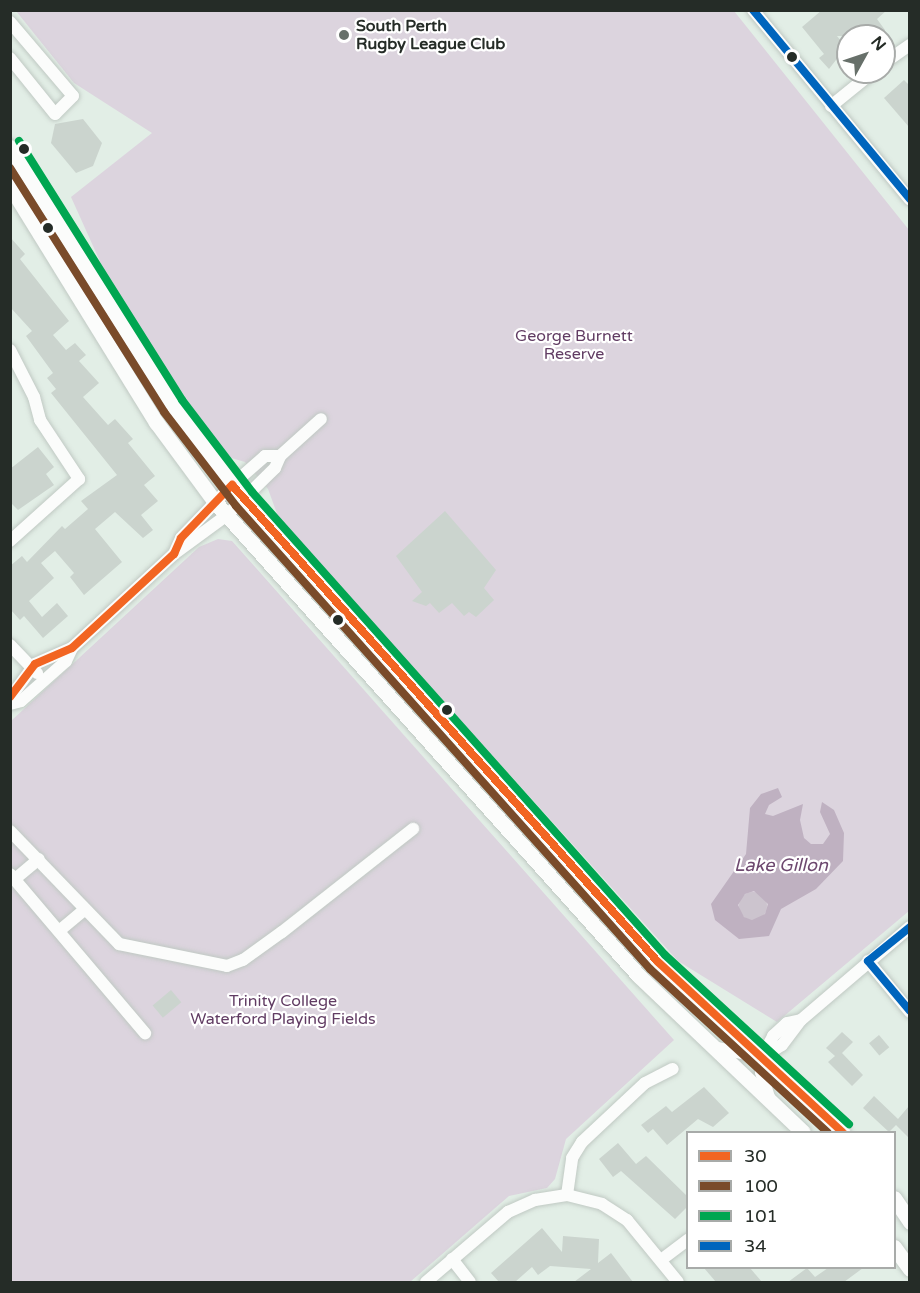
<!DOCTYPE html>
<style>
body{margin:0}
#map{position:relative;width:920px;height:1293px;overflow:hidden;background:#e2eee6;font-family:"Varela Round",sans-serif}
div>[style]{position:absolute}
.green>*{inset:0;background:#dcd4de}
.forest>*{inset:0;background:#ccc4ce}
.round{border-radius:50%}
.water>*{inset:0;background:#bfb1c1}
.building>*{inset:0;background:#cbd4ce;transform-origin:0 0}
.roads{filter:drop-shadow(0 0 2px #c0c9c3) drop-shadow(0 0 2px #c0c9c3)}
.minor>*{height:12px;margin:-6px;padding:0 6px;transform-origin:6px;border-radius:6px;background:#fbfcfb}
.major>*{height:15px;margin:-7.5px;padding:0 7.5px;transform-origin:7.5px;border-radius:7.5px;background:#fbfcfb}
.bus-1>*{height:8px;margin:-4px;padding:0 4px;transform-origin:4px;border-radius:4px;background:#f26522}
.bus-2>*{height:8px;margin:-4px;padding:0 4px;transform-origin:4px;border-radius:4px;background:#7a4b2a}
.bus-3>*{height:8px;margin:-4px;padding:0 4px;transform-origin:4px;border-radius:4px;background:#00a651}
.bus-4>*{height:8px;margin:-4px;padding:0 4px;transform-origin:4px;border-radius:4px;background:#0065bd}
.dots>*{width:16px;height:16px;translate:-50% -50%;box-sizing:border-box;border:3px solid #fff;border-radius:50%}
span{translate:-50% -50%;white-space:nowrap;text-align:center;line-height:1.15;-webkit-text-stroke:4.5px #fff;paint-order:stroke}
.poi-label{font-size:16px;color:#252c27;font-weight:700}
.left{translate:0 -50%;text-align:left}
.park-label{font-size:16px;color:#613c63}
.water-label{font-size:18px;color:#6d486f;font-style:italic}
.frame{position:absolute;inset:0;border:12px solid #252c27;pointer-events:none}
.legend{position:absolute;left:686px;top:1131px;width:210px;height:138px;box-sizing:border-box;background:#fff;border:2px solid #a8aba9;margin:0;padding:8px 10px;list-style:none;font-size:18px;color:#252c27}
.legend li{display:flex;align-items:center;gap:12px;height:30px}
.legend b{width:30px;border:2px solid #a8aba9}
.north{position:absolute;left:836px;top:24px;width:60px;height:60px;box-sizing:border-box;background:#fff;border:2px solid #a8aba9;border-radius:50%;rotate:50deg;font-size:16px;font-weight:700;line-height:24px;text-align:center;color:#252c27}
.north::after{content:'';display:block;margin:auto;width:21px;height:27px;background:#67706a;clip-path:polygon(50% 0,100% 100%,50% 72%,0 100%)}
</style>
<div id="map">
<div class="green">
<div style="clip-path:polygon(16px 11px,734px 11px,909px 230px,909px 911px,777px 1022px,678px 961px,279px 519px,268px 489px,245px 462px,228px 457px,212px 437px,112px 288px,71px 197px,152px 133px,74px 83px)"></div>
<div style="clip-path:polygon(218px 539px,232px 541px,674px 1040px,566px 1139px,555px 1179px,547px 1188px,509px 1196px,410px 1282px,11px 1282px,11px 721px,199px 547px)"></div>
</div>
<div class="forest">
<div class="round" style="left:739px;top:892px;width:28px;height:28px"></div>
</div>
<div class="water">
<div style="clip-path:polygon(evenodd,778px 788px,782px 797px,769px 805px,765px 814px,773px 816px,803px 804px,800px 820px,804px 838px,811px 844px,823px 844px,830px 834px,820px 812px,822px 802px,834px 810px,844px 833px,843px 861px,816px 889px,781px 909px,769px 936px,739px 939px,715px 920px,711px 904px,746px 854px,750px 808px,761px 794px,778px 788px,754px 891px,768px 904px,765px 914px,752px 920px,744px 917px,738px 905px,745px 894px,754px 891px)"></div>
</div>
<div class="building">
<div style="clip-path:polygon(822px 10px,887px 10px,877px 19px,885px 30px,878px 36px,837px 36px,846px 47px,829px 69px,819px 58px,824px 54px,802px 27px)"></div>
<div style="clip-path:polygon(904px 80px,909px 85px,909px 127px,884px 98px)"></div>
<div style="clip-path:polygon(83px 119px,102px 143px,93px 166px,76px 173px,51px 143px,55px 124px)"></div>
<div style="clip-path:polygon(10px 237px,25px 254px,20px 259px,69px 321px,53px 335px,66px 350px,75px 343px,86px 355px,79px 361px,99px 383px,83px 397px,108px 425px,115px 419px,133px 439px,128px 443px,155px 476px,144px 485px,158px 501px,141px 515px,153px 530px,143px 538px,115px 512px,95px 529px,122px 562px,84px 595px,70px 577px,74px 573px,55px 551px,41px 563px,54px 578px,29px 601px,42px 617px,57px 603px,68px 616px,43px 638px,24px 616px,20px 620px,10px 609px,10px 566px,22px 556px,27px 562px,62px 526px,65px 529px,88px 509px,81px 501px,117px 475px,51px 393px,56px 389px,47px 378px,53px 373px,26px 336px,32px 331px,10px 307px)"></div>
<div style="clip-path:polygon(38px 447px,54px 467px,46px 474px,54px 485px,18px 510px,10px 502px,10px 469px)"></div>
<div style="clip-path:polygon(445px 511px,496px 570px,484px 588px,494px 600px,476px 617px,469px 612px,464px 616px,452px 603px,439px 613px,430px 603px,426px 606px,412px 601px,422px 592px,396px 556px)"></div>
<div style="left:171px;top:990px;width:16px;height:24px;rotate:50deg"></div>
<div style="clip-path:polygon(842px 1032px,853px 1042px,842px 1053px,863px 1075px,852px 1086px,828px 1062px,835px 1056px,826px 1048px)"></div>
<div style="left:879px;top:1035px;width:16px;height:13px;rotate:50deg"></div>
<div style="clip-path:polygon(704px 1087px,729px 1113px,713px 1127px,698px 1119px,667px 1145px,653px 1129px,648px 1133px,641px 1125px,666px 1106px,672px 1112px)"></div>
<div style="clip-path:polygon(874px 1096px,898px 1119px,909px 1106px,909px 1138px,896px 1125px,889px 1132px,863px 1108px)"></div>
<div style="clip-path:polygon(618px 1143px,636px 1164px,646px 1156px,687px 1196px,687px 1207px,675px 1219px,621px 1171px,613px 1177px,599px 1159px)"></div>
<div style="clip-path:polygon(542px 1228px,562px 1252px,563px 1236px,599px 1239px,598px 1263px,611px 1253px,633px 1282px,574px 1282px,591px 1269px,550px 1266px,538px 1275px,532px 1267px,515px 1282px,499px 1282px,491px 1273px)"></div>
<div style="clip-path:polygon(704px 1268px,750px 1268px,762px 1282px,716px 1282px)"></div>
<div style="clip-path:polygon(807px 1268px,815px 1277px,828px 1268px,863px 1268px,844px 1282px,788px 1282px)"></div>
</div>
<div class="roads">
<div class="minor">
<div style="left:753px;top:10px;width:246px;rotate:50.4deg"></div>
<div style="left:10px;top:22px;width:97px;rotate:49.6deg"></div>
<div style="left:73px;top:96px;width:25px;rotate:135deg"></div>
<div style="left:55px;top:114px;width:72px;rotate:-128.8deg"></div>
<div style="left:884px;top:63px;width:32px;rotate:-35deg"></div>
<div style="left:831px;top:106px;width:54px;rotate:-39deg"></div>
<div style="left:10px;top:350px;width:53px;rotate:62.9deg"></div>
<div style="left:34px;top:397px;width:24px;rotate:75deg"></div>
<div style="left:40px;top:420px;width:71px;rotate:56.5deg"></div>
<div style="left:79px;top:479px;width:93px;rotate:138.1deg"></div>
<div style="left:174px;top:554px;width:17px;rotate:-66deg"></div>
<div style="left:181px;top:538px;width:74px;rotate:-46.1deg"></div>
<div style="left:232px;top:485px;width:44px;rotate:-41.3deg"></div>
<div style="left:265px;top:456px;width:15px"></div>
<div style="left:10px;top:645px;width:39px;rotate:46deg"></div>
<div style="left:10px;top:698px;width:42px;rotate:-53.7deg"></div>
<div style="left:35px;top:664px;width:40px;rotate:-23.4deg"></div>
<div style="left:10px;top:704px;width:11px;rotate:-15deg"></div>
<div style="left:21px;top:701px;width:60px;rotate:-41.6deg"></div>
<div style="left:66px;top:661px;width:14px;rotate:-65deg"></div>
<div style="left:72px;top:648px;width:139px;rotate:-42.7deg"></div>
<div style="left:174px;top:554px;width:66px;rotate:-36.3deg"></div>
<div style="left:227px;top:515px;width:67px;rotate:-44.4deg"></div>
<div style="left:275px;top:468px;width:13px;rotate:-67deg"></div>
<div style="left:280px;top:456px;width:55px;rotate:-42.1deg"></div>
<div style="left:10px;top:831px;width:157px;rotate:46deg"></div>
<div style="left:119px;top:944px;width:110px;rotate:11.5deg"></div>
<div style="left:227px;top:966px;width:17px;rotate:-21deg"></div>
<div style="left:243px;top:960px;width:48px;rotate:-35.7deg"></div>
<div style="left:282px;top:932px;width:167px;rotate:-38.2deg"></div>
<div style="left:10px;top:874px;width:209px;rotate:49.7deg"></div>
<div style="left:15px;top:879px;width:31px;rotate:-40deg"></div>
<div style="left:59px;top:931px;width:33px;rotate:-40deg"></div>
<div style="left:868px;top:961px;width:66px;rotate:50.5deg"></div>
<div style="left:717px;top:1048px;width:46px;rotate:11.3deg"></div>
<div style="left:762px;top:1057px;width:23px;rotate:-31deg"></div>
<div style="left:782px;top:1045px;width:31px;rotate:-53deg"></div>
<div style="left:801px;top:1020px;width:143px;rotate:-40.5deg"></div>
<div style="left:769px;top:1097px;width:26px;rotate:-108deg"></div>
<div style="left:761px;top:1072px;width:15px;rotate:-86deg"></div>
<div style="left:762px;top:1057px;width:24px;rotate:-62deg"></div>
<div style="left:773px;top:1036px;width:19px;rotate:-43deg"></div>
<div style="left:787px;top:1023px;width:14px;rotate:-12deg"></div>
<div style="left:567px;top:1195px;width:37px;rotate:-82deg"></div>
<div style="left:572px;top:1158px;width:19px;rotate:-58deg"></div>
<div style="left:582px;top:1142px;width:86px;rotate:-43.1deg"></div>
<div style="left:645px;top:1083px;width:31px;rotate:-27deg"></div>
<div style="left:452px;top:1259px;width:29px;rotate:52deg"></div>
<div style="left:661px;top:1260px;width:34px;rotate:-37deg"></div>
<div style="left:426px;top:1282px;width:108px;rotate:-40.5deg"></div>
<div style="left:508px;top:1212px;width:30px;rotate:-24deg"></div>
<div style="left:535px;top:1200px;width:32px;rotate:-9deg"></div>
<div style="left:567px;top:1195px;width:36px;rotate:14deg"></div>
<div style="left:602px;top:1204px;width:30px;rotate:33deg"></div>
<div style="left:627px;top:1220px;width:80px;rotate:50.6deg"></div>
</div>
<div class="major">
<div style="left:10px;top:147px;width:306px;rotate:57.8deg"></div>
<div style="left:173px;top:406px;width:117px;rotate:52.6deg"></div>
<div style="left:244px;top:499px;width:621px;rotate:48.2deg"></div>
<div style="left:658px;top:962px;width:251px;rotate:42.7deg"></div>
<div style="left:10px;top:186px;width:278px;rotate:58.3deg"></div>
<div style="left:156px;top:422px;width:99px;rotate:53.6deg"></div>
<div style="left:215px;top:502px;width:636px;rotate:48.19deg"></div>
<div style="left:639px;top:976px;width:226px;rotate:43.6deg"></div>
<div style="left:894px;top:1198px;width:29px;rotate:56deg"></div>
<div style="left:894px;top:1247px;width:27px;rotate:54deg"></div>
</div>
</div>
<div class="bus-1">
<div style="left:232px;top:485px;width:640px;rotate:48.23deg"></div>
<div style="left:658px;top:962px;width:251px;rotate:42.7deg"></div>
<div style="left:10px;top:697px;width:41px;rotate:-52.9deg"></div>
<div style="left:35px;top:664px;width:40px;rotate:-23.4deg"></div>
<div style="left:72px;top:648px;width:139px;rotate:-42.7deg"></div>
<div style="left:174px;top:554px;width:17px;rotate:-66deg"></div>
<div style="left:181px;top:538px;width:74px;rotate:-46.1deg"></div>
</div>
<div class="bus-2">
<div style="left:10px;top:168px;width:289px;rotate:57.7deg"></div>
<div style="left:164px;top:412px;width:118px;rotate:52.5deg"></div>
<div style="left:236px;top:506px;width:621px;rotate:48.2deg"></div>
<div style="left:650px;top:969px;width:241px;rotate:42.6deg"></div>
</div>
<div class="bus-3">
<div style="left:19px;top:141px;width:306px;rotate:57.8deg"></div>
<div style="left:182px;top:400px;width:116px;rotate:52.7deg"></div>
<div style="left:252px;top:492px;width:620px;rotate:48.27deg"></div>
<div style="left:665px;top:955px;width:250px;rotate:42.6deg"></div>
</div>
<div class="bus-4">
<div style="left:753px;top:10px;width:246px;rotate:50.3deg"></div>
<div style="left:868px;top:961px;width:65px;rotate:50deg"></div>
<div style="left:868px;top:961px;width:54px;rotate:-39deg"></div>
</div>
<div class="dots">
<div style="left:344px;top:35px;background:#67706a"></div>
<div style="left:792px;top:57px;background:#252c27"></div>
<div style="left:24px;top:149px;background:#252c27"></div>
<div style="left:48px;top:228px;background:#252c27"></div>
<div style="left:338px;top:620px;background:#252c27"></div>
<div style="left:447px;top:710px;background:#252c27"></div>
</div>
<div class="poi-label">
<span class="left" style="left:356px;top:35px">South Perth<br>Rugby League Club</span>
</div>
<div class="park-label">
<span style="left:574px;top:345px">George Burnett<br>Reserve</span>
<span style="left:283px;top:1010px">Trinity College<br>Waterford Playing Fields</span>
</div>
<div class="water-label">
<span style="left:781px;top:865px">Lake Gillon</span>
</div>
<div class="frame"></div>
<ul class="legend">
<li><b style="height:8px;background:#f26522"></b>30</li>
<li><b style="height:8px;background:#7a4b2a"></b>100</li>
<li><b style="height:8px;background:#00a651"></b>101</li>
<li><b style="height:8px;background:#0065bd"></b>34</li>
</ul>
<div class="north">N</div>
</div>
